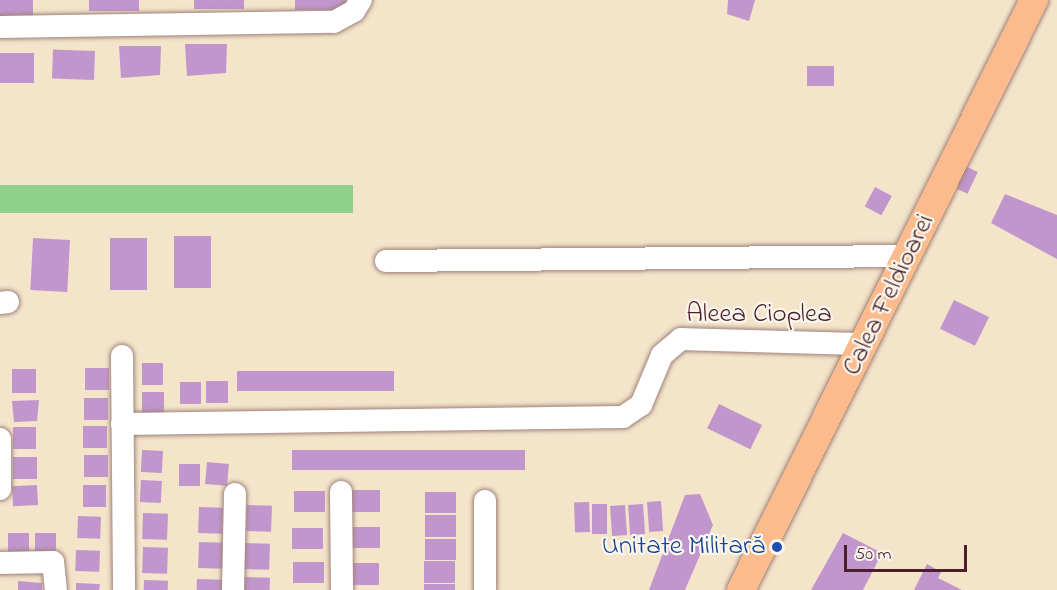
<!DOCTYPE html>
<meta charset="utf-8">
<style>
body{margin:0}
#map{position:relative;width:1057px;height:590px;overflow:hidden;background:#f4e4ca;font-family:"Indie Flower",sans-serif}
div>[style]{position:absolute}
.green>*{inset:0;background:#8ed18a;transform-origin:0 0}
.building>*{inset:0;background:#c196cd;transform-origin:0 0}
.roads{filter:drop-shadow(0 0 2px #9f827a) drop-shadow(0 0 2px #9f827a)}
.minor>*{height:22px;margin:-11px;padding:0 11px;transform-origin:11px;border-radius:11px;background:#fff}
.major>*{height:28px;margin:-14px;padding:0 14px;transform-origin:14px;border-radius:14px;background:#fbbb8c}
.dots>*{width:16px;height:16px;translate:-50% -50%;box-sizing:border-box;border:3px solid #fbf7ec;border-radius:50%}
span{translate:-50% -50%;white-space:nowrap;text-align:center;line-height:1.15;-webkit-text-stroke:4.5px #fbf7ec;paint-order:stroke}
.street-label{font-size:27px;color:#4a1f2b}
.transit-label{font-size:27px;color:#164399}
.right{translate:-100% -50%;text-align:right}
.scale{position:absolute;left:844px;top:545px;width:123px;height:27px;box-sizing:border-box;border:3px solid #4a1f2b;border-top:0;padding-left:8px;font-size:18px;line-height:21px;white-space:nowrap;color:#4a1f2b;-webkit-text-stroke:4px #fbf7ec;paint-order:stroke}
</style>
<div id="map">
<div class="green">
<div style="left:353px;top:185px;width:28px;height:353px;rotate:90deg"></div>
</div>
<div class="building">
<div style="left:0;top:0;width:33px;height:17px"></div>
<div style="left:89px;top:0;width:50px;height:11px"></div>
<div style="left:194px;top:0;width:50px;height:9px"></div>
<div style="left:295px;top:0;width:51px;height:10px"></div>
<div style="clip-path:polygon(728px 0,755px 0,749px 21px,727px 14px)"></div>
<div style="clip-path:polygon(185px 44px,227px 44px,226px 73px,187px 76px)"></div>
<div style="clip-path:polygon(119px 46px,161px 46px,160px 75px,121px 78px)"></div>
<div style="left:95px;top:51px;width:29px;height:42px;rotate:92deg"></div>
<div style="left:34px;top:53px;width:30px;height:34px;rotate:90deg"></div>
<div style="left:807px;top:66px;width:27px;height:20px"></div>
<div style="left:965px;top:166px;width:14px;height:24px;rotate:25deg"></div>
<div style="left:875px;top:187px;width:19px;height:22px;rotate:28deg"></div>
<div style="clip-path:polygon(1005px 194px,1057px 215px,1057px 259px,991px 223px)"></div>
<div style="left:174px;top:236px;width:37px;height:52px"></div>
<div style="left:110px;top:238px;width:37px;height:52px"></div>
<div style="left:70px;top:240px;width:52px;height:37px;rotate:93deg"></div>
<div style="left:954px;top:300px;width:39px;height:32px;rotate:26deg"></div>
<div style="left:163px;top:363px;width:22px;height:21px;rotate:90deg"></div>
<div style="left:85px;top:368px;width:24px;height:22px"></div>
<div style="left:12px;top:369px;width:24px;height:24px"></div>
<div style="left:394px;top:371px;width:20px;height:157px;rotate:90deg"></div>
<div style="left:228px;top:381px;width:22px;height:22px;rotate:90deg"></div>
<div style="left:201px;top:382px;width:22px;height:21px;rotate:90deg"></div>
<div style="left:164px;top:392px;width:22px;height:22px;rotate:90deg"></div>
<div style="left:84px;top:398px;width:24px;height:22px"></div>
<div style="clip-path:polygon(39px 400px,37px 421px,14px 422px,12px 401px)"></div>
<div style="left:719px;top:404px;width:48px;height:27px;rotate:26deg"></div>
<div style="left:83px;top:426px;width:24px;height:22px"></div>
<div style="left:13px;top:427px;width:23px;height:22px"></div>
<div style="left:142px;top:450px;width:21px;height:22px;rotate:3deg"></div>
<div style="left:292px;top:450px;width:233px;height:20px"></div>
<div style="left:108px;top:455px;width:22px;height:24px;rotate:90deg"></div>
<div style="left:13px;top:457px;width:24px;height:22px"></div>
<div style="left:207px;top:462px;width:22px;height:22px;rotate:5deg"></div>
<div style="left:200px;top:464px;width:22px;height:21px;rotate:90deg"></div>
<div style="left:141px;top:480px;width:21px;height:22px;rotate:3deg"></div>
<div style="left:37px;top:485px;width:20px;height:25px;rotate:87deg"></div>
<div style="left:83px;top:485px;width:23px;height:22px"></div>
<div style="left:350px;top:490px;width:30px;height:22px"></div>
<div style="left:294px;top:491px;width:31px;height:21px"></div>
<div style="left:425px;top:492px;width:31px;height:21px"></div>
<div style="clip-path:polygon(700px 494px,713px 525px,685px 590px,649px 590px,685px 495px)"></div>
<div style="left:661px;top:501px;width:30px;height:14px;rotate:86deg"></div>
<div style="left:589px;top:502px;width:30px;height:15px;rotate:88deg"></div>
<div style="left:592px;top:504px;width:15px;height:30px"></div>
<div style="left:643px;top:504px;width:30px;height:15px;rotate:86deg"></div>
<div style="left:247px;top:505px;width:25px;height:26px;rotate:2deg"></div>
<div style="left:625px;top:505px;width:30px;height:15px;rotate:86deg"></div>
<div style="left:199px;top:507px;width:24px;height:26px;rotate:2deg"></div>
<div style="left:143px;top:513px;width:25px;height:26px;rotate:2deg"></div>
<div style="left:425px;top:515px;width:31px;height:22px"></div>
<div style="left:78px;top:516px;width:23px;height:22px;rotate:2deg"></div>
<div style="left:349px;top:527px;width:31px;height:21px"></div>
<div style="left:292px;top:528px;width:31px;height:21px"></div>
<div style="left:8px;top:533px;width:21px;height:22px"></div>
<div style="left:35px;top:533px;width:21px;height:22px"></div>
<div style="clip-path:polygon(843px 533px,882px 553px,863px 590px,811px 590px)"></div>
<div style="left:425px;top:539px;width:31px;height:21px"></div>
<div style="left:199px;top:542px;width:25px;height:26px;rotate:2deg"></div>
<div style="left:245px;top:543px;width:25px;height:26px;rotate:2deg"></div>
<div style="left:143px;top:547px;width:25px;height:26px;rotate:2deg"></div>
<div style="left:76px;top:550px;width:24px;height:21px;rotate:2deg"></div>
<div style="left:424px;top:561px;width:31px;height:22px"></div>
<div style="left:293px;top:562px;width:31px;height:21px"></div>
<div style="left:347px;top:563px;width:32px;height:22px"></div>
<div style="clip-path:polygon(927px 564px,941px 572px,938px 578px,962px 590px,914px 590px)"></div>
<div style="left:245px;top:577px;width:25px;height:13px;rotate:2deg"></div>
<div style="left:197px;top:579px;width:25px;height:11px;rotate:2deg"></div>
<div style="left:144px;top:580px;width:24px;height:10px;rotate:2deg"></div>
<div style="clip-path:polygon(18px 581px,42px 583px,42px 590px,18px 590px)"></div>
<div style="clip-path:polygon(76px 583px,100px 584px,99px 590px,76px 590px)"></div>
<div style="left:424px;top:584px;width:31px;height:6px"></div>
</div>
<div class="roads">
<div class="minor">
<div style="left:0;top:27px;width:334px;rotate:-0.9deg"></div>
<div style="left:334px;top:22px;width:23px;rotate:-29deg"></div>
<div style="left:354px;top:11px;width:13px;rotate:-58deg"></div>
<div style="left:386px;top:261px;width:522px;rotate:-0.55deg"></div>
<div style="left:0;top:303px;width:8px;rotate:-7deg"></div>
<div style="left:122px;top:356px;width:234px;rotate:89.5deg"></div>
<div style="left:122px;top:424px;width:501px;rotate:-0.8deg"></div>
<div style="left:623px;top:417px;width:22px;rotate:-34deg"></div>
<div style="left:641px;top:405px;width:54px;rotate:-67.2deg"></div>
<div style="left:662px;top:355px;width:25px;rotate:-40deg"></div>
<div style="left:681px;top:339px;width:184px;rotate:1.6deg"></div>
<div style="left:0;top:439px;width:50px;rotate:90deg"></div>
<div style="left:341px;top:492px;width:98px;rotate:89.4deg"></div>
<div style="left:0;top:563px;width:53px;rotate:-1.1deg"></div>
<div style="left:53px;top:562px;width:28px;rotate:84deg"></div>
<div style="left:233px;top:590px;width:96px;rotate:-88.8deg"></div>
<div style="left:485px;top:590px;width:89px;rotate:-90deg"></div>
</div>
<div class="major">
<div style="left:741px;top:590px;width:659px;rotate:-63.59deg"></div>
</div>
</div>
<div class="dots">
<div style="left:777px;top:547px;background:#1a4fb4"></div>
</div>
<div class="street-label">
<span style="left:889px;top:295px;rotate:-64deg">Calea Feldioarei</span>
<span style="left:759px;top:315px">Aleea Cioplea</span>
</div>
<div class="transit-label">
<span class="right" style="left:765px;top:547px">Unitate Militară</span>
</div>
<div class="scale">50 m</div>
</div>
